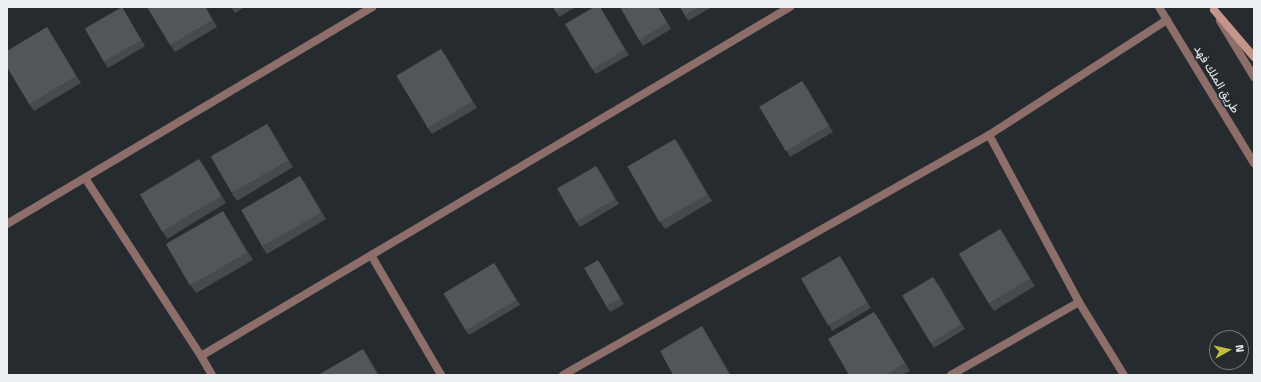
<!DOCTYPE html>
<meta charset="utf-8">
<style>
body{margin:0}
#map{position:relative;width:1261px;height:382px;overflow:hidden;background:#262b30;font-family:"Titillium Web",Vazirmatn,sans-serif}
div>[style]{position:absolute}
.minor>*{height:8px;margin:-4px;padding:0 4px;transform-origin:4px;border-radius:4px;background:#8d6e69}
.tertiary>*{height:8px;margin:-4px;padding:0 4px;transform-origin:4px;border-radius:4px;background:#8d6e69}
.secondary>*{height:8px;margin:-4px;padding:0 4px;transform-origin:4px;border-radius:4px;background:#c5948b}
.wall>*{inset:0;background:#454a4d}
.shaded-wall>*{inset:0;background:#383c3f}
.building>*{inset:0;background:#50565a;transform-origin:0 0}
span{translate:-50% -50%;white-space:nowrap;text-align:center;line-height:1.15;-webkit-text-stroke:3.5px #262b30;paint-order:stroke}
.street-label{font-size:12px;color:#eceff2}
.frame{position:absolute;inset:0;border:8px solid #eceff2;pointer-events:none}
.north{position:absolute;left:1209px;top:330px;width:40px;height:40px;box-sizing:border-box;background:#262b30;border:1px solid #75797e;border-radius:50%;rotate:82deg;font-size:11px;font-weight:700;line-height:16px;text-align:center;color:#eceff2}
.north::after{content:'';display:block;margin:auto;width:14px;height:18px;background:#c4bc3e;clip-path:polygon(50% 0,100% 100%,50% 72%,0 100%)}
</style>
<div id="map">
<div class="minor">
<div style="left:85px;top:178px;width:212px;rotate:56.9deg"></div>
<div style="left:201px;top:356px;width:685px;rotate:-30.65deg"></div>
<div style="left:7px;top:224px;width:425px;rotate:-30.7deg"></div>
<div style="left:371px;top:255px;width:139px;rotate:59.7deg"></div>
<div style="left:201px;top:356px;width:22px;rotate:60deg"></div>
<div style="left:563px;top:375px;width:489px;rotate:-29.4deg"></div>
<div style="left:951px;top:375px;width:147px;rotate:-29.7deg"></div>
<div style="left:1124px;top:375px;width:86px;rotate:-121.7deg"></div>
<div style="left:1079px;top:302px;width:190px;rotate:-118.3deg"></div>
<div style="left:989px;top:135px;width:212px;rotate:-32.9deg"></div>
</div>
<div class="tertiary">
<div style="left:1159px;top:7px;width:183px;rotate:58.7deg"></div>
<div style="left:1220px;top:21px;width:66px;rotate:58.7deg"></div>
</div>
<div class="secondary">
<div style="left:1214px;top:10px;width:62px;rotate:49.6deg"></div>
</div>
<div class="wall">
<div style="clip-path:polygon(122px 7px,145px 46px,108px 68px,104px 62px)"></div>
<div style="clip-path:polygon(206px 7px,217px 27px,175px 52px,170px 45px)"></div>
<div style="clip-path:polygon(231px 7px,245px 7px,235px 13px)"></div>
<div style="clip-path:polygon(553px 7px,576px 7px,559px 17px)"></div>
<div style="clip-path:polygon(600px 7px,629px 55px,596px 74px,592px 69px)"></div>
<div style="clip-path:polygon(658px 7px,671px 29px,643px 46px,639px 40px)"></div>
<div style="clip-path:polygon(680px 7px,712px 7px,688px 21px)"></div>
<div style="clip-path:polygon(52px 35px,81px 83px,34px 111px,29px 104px)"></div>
<div style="clip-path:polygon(441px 49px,446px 56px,477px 108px,432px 134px,427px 127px)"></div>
<div style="clip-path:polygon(806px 86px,833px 132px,790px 157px,787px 151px)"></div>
<div style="clip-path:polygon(267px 124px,272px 131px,293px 167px,237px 201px,232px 194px)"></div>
<div style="clip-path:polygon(680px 146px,712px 201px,665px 229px,660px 222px)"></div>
<div style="clip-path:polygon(204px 166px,226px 203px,167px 239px,162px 231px)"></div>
<div style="clip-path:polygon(596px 166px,619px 204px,580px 227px,576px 221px)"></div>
<div style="clip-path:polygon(305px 183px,326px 219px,267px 254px,262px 247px)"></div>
<div style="clip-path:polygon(228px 219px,253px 260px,196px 293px,191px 286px)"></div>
<div style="clip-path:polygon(1000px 229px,1005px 236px,1035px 286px,994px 311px,989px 304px)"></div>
<div style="clip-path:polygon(598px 260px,624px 304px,610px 312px,606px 306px)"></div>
<div style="clip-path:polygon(843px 261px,871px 308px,832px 331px,829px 325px)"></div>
<div style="clip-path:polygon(494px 263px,520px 305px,469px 335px,465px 330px)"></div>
<div style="clip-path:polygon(937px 282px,965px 329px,934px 348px,930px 342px)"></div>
<div style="clip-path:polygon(874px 312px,879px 319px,910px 371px,903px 375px,849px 375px)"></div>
</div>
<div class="shaded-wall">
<div style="clip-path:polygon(122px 7px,126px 13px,145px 46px,141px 40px)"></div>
<div style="clip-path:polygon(205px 7px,206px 7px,217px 27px,212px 20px)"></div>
<div style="clip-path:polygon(600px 7px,602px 10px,629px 55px,625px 50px)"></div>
<div style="clip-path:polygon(47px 27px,52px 35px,81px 83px,76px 76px)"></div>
<div style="clip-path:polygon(441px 49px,446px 56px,477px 108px,472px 101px)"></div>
<div style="clip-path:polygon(802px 81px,806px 86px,833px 132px,829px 126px)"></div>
<div style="clip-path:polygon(267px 124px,272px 131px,293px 167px,288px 160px)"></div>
<div style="clip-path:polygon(675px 139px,680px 146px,712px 201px,707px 194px)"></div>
<div style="clip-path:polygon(199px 159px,204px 166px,226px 203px,221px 196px)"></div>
<div style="clip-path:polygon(596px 166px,600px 171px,619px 204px,615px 199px)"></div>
<div style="clip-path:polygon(300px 176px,305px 183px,326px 219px,321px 212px)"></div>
<div style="clip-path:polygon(223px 211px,228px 219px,253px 260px,247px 252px)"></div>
<div style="clip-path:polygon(1000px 229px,1005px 236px,1035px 286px,1030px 279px)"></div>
<div style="clip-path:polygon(840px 256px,843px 261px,871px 308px,867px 303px)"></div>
<div style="clip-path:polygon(598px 260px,602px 266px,624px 304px,620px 298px)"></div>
<div style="clip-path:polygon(494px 263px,498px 268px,520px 305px,516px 300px)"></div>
<div style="clip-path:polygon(933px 277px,937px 282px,965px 329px,961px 324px)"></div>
<div style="clip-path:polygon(874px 312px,879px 319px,910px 371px,905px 363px)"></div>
<div style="clip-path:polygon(702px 326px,707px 334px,731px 375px,730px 375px)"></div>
<div style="clip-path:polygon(363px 349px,368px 356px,379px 375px,378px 375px)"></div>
</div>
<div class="building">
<div style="left:122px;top:7px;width:38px;height:43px;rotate:60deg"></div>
<div style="clip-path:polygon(147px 7px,205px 7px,212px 20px,170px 45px)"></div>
<div style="clip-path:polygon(553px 7px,563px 7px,556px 12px)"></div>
<div style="clip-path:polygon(594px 7px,600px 7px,625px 50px,592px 69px,565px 24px)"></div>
<div style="clip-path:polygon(620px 7px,658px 7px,667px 23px,639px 40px)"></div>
<div style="clip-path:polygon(680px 7px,699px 7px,685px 15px)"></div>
<div style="clip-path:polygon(47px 27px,76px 76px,29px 104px,7px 67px,7px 51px)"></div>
<div style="left:441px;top:49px;width:61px;height:52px;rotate:59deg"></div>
<div style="left:802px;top:81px;width:52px;height:50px;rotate:59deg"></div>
<div style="left:267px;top:124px;width:42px;height:65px;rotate:60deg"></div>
<div style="left:675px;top:139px;width:64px;height:55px;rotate:60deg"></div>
<div style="left:199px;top:159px;width:43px;height:69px;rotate:59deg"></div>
<div style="left:596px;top:166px;width:38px;height:45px;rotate:60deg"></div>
<div style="left:300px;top:176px;width:42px;height:68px;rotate:60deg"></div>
<div style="left:223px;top:211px;width:48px;height:66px;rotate:60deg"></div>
<div style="left:1000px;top:229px;width:58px;height:48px;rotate:59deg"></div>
<div style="left:840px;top:256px;width:54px;height:45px;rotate:60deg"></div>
<div style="left:598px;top:260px;width:44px;height:16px;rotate:60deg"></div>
<div style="left:494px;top:263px;width:43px;height:59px;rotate:59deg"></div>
<div style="left:933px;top:277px;width:55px;height:36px;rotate:59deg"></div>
<div style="clip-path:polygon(874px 312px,905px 363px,886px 375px,849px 375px,828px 339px)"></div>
<div style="clip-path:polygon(702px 326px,730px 375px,673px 375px,660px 351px)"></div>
<div style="clip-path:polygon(363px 349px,378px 375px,318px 375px)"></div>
</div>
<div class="street-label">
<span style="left:1217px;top:79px;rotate:59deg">طريق الملك فهد</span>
</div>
<div class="frame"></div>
<div class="north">N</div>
</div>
